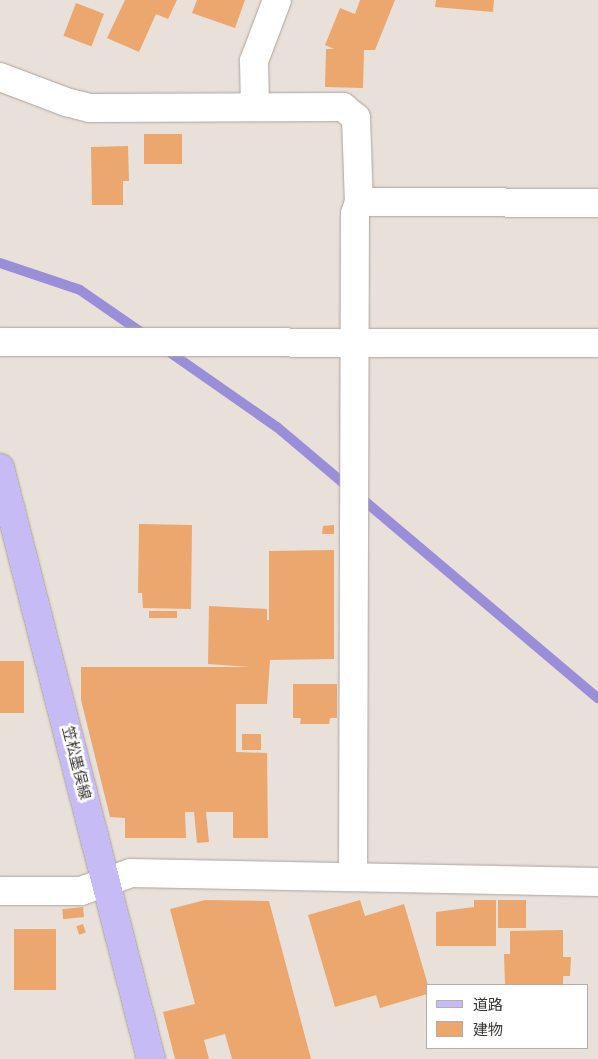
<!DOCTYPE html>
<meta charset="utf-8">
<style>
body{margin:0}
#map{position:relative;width:598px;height:1059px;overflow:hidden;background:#e8e0d9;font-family:"Zilla Slab","Noto Sans JP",serif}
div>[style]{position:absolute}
.stream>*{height:10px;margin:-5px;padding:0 5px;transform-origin:5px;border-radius:5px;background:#9a8ed9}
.building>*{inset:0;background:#eba76e;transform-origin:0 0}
.roads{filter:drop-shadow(0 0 1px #aba39d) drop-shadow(0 0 1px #aba39d)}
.minor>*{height:28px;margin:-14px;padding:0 14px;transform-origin:14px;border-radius:14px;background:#fff}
.major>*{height:28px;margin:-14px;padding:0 14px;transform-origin:14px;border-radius:14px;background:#c6bbf5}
span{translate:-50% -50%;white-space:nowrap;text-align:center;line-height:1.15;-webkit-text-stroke:5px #fff;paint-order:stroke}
.street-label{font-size:15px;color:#3a3734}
.legend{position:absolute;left:426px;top:984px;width:162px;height:65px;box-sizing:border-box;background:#fff;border:1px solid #b0afae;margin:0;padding:6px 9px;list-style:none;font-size:15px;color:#3a3734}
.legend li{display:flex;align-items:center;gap:10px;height:25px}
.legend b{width:25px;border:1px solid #b0afae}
</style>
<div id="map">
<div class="stream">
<div style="left:0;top:263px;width:84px;rotate:18.6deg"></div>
<div style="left:80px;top:290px;width:79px;rotate:34.7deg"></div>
<div style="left:165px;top:349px;width:136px;rotate:34.9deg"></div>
<div style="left:277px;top:427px;width:420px;rotate:40.2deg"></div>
</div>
<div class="building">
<div style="clip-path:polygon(125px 0,177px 0,168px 19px,156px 14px,139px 52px,107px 38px)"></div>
<div style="clip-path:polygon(197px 0,245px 0,235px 28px,192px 13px)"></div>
<div style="clip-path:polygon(360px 0,395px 0,375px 50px,364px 50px,363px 88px,325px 87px,326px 49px,334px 49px,325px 45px,340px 8px,355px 14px)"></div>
<div style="clip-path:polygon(436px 0,494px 0,493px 12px,435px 7px)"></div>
<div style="left:76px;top:3px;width:30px;height:35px;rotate:21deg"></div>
<div style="left:144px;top:134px;width:38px;height:30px"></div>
<div style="clip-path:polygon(128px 146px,129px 181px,123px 181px,123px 205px,92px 205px,91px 147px)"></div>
<div style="clip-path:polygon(139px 524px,192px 525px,191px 609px,143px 608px,142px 593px,138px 593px)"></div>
<div style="clip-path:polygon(334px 525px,334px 534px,322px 534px,323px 526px)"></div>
<div style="clip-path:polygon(334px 550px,334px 659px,270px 660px,267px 704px,236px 704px,236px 752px,267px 753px,268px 838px,233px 838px,233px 812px,206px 812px,209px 842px,197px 843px,194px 812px,185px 812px,186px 838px,125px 838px,125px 818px,110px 817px,81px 700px,81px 667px,249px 667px,208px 664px,209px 606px,267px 609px,267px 620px,269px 620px,269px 551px)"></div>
<div style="left:149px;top:611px;width:28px;height:7px"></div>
<div style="left:0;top:661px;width:24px;height:52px"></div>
<div style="clip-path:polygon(293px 684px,337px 684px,337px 718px,330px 718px,329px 724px,300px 724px,301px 718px,293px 718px)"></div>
<div style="left:261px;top:734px;width:16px;height:19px;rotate:90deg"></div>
<div style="clip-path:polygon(205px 900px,269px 901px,311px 1059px,232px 1059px,225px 1034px,204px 1040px,209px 1059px,175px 1059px,163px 1012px,195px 1004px,170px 909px)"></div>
<div style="clip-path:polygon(360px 900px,365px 916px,404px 904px,428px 985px,427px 994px,380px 1008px,376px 995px,335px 1007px,308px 915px)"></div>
<div style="clip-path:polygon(474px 900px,496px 900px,496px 946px,436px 946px,436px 912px,474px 907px)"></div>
<div style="left:498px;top:900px;width:28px;height:28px"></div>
<div style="left:83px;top:907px;width:10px;height:21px;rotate:84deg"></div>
<div style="left:83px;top:924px;width:9px;height:7px;rotate:72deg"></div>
<div style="left:56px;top:929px;width:61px;height:42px;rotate:90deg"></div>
<div style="clip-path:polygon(563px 930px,563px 957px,571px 957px,570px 976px,563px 976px,563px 985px,505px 985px,504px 954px,510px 954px,510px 931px)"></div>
</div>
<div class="roads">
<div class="minor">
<div style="left:0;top:77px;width:71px;rotate:20.7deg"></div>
<div style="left:66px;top:102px;width:25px;rotate:14deg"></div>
<div style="left:90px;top:108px;width:253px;rotate:-0.2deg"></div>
<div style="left:343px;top:107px;width:17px;rotate:40deg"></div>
<div style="left:356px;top:118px;width:84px;rotate:88deg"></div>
<div style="left:359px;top:202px;width:239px;rotate:0.2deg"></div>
<div style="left:255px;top:107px;width:46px;rotate:-91.2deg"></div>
<div style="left:254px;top:61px;width:65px;rotate:-69.3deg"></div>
<div style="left:0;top:342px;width:598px;rotate:0.1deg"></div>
<div style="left:353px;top:877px;width:663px;rotate:-89.83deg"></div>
<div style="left:355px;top:214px;width:13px;rotate:-72deg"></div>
<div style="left:0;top:891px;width:81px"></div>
<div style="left:81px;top:891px;width:53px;rotate:-19.8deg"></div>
<div style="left:131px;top:873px;width:467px;rotate:1.1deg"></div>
</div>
<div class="major">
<div style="left:0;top:468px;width:610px;rotate:75.67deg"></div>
</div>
</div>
<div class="street-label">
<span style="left:76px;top:763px;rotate:76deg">笠松墨俣線</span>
</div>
<ul class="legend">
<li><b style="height:6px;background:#c6bbf5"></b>道路</li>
<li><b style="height:14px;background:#eba76e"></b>建物</li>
</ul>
</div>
